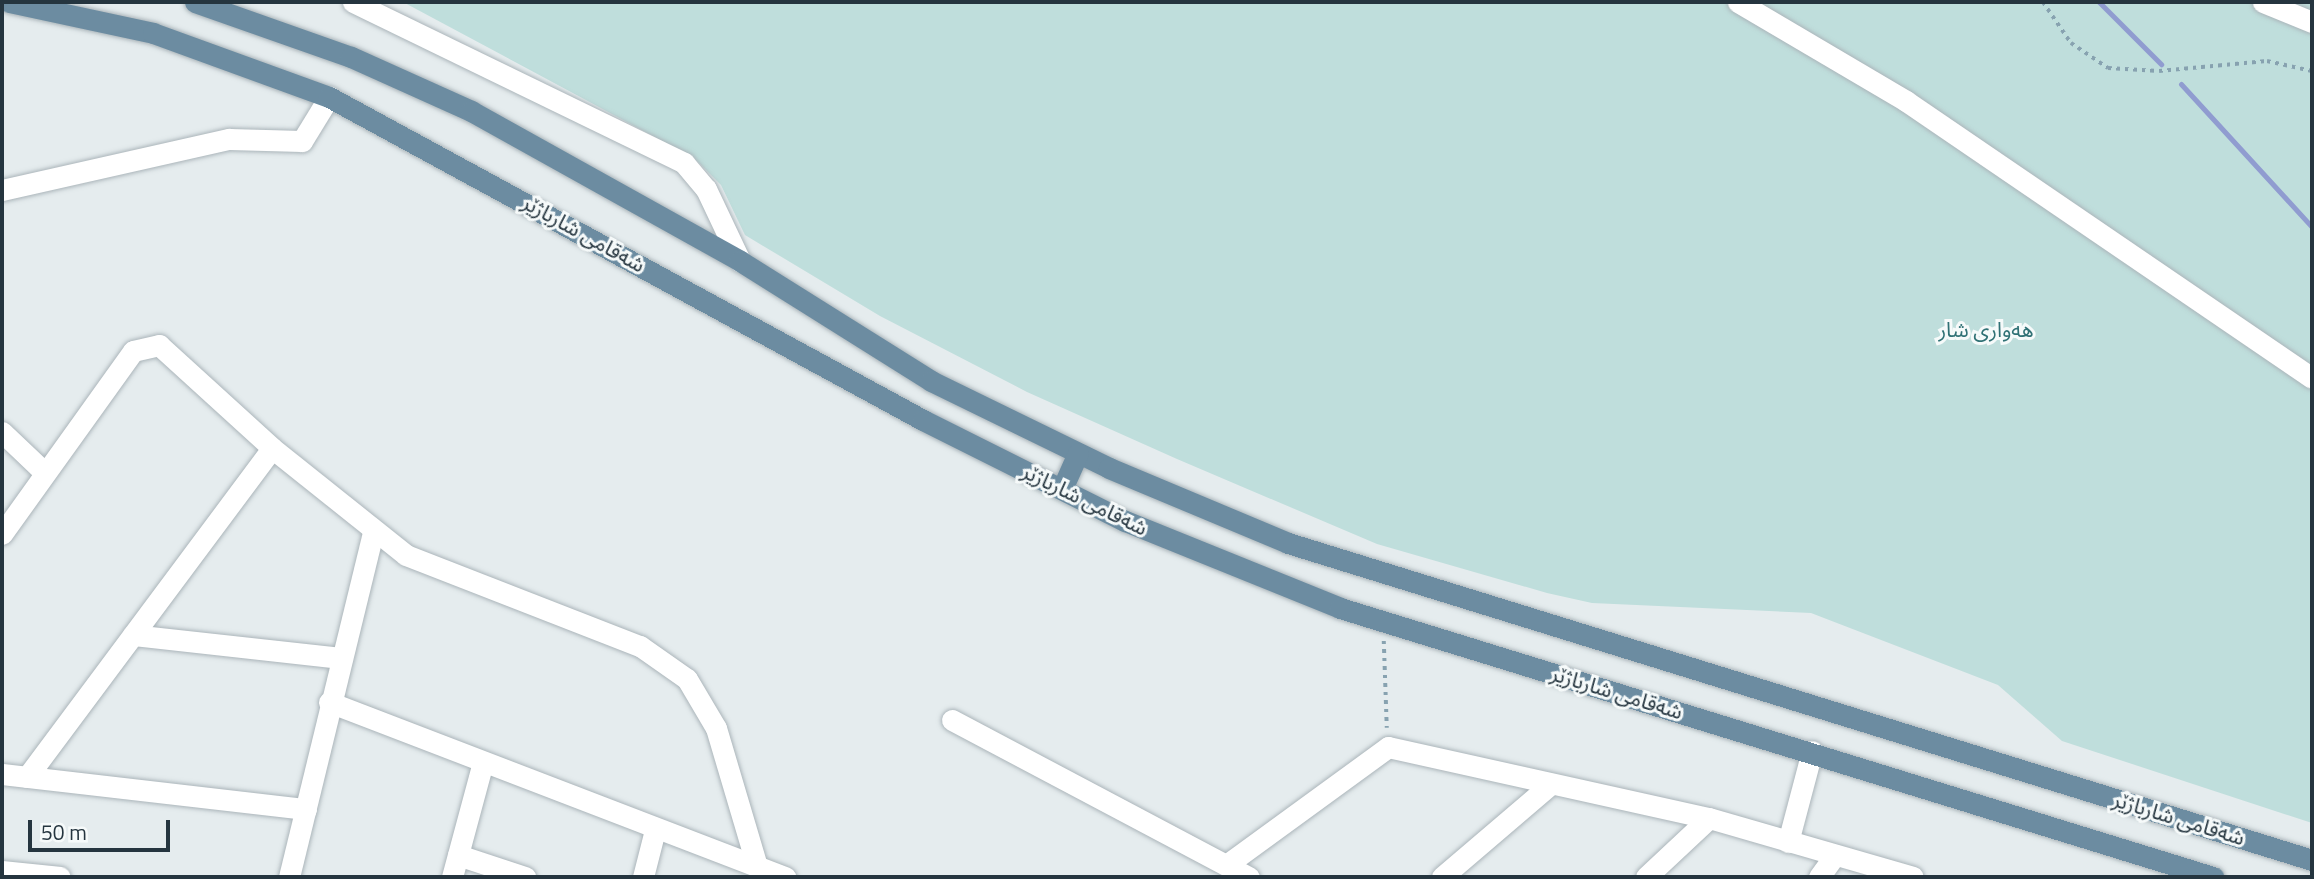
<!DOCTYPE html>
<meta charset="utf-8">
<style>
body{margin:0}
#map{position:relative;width:2314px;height:879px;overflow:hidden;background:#e5ecee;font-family:"Titillium Web","Noto Sans Arabic",sans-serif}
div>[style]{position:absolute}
.green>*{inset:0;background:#bfdedc}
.stream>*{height:5px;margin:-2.5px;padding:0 2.5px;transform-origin:2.5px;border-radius:2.5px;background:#909cd0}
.path>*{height:3.5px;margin-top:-1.75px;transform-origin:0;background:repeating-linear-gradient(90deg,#87a2b0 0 3.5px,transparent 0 8.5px)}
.roads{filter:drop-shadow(0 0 2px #abb5ba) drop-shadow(0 0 2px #abb5ba)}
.minor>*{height:21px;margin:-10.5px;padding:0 10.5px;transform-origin:10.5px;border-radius:10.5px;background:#fff}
.major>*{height:21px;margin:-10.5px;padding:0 10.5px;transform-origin:10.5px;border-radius:10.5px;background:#6c8ca1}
span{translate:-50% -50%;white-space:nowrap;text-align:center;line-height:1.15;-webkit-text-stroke:6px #f6fafa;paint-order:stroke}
.street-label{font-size:21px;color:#25353f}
.park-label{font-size:21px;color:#307175}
.frame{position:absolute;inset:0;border:4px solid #25353f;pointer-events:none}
.scale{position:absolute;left:28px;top:820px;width:142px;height:32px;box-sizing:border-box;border:4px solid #25353f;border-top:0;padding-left:9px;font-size:21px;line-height:24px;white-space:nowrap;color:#25353f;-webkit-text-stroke:5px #f6fafa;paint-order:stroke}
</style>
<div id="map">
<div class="green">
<div style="clip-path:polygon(403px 2px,2312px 2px,2312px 823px,2062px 741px,1998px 685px,1811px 613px,1592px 603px,1547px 593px,1377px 544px,1177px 459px,1027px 392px,880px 316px,745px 235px,721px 185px,694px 158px)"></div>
</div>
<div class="stream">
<div style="left:2099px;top:2px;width:88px;rotate:45deg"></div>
<div style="left:2181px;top:84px;width:194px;rotate:47.5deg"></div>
</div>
<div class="path">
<div style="left:2043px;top:2px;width:50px;rotate:55.7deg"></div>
<div style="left:2071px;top:43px;width:45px;rotate:34deg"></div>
<div style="left:2108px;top:68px;width:51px;rotate:3.4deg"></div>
<div style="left:2159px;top:71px;width:108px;rotate:-5.3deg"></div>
<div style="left:2267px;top:61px;width:46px;rotate:12.5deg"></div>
<div style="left:1384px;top:641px;width:87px;rotate:88deg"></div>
</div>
<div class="roads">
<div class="minor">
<div style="left:353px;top:2px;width:368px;rotate:25.9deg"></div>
<div style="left:684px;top:163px;width:34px;rotate:50deg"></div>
<div style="left:706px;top:189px;width:80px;rotate:64.7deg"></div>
<div style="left:1738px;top:2px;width:195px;rotate:30.5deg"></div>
<div style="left:1906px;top:101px;width:491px;rotate:34.3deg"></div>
<div style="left:2263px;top:2px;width:53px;rotate:22.2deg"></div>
<div style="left:2px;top:190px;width:233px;rotate:-12.7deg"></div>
<div style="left:229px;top:139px;width:73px;rotate:1.6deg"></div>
<div style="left:302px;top:141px;width:52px;rotate:-58.5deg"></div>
<div style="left:2px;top:432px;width:59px;rotate:43.6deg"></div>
<div style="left:2px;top:534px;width:225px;rotate:-54.4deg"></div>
<div style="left:133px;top:351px;width:27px;rotate:-13deg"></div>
<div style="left:159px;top:345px;width:153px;rotate:42.3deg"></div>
<div style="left:272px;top:448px;width:171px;rotate:38.6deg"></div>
<div style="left:406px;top:555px;width:251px;rotate:21.3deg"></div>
<div style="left:640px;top:646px;width:57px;rotate:35.1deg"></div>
<div style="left:687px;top:679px;width:57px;rotate:59.4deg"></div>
<div style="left:716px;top:728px;width:144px;rotate:73.5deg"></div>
<div style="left:133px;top:635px;width:208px;rotate:6.3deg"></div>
<div style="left:329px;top:702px;width:489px;rotate:21deg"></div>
<div style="left:952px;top:720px;width:336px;rotate:27.9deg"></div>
<div style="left:2px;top:774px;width:306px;rotate:6.6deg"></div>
<div style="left:27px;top:777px;width:410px;rotate:-53.3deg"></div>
<div style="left:1788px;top:842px;width:94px;rotate:-75.2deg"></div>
<div style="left:458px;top:855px;width:71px;rotate:18.2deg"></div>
<div style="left:1229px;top:863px;width:197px;rotate:-36.1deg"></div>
<div style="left:1388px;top:747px;width:329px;rotate:12.5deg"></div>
<div style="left:1709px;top:818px;width:212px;rotate:16.1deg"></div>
<div style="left:2px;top:871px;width:58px;rotate:5.9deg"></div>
<div style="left:289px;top:877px;width:355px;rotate:-76.3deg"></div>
<div style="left:452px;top:877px;width:119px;rotate:-74.9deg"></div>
<div style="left:643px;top:877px;width:49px;rotate:-75.7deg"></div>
<div style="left:1442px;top:877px;width:143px;rotate:-40.5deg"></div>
<div style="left:1646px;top:877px;width:86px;rotate:-43.1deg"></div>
<div style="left:1819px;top:877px;width:27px;rotate:-54deg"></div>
</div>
<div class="major">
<div style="left:9px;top:2px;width:147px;rotate:12.1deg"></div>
<div style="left:153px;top:33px;width:187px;rotate:20deg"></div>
<div style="left:329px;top:97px;width:676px;rotate:28.54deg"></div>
<div style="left:923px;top:420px;width:226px;rotate:26.6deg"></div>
<div style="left:1125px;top:521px;width:232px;rotate:22deg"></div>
<div style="left:1340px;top:608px;width:914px;rotate:17.13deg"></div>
<div style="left:195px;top:2px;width:165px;rotate:19.4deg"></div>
<div style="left:351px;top:57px;width:132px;rotate:24.2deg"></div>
<div style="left:471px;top:111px;width:308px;rotate:29.1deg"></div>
<div style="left:740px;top:261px;width:226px;rotate:32.1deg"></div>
<div style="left:931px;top:381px;width:198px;rotate:26deg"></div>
<div style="left:1109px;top:468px;width:194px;rotate:22.7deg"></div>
<div style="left:1288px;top:543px;width:1072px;rotate:17.2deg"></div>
<div style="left:1062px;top:489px;width:39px;rotate:-66deg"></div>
</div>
</div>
<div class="street-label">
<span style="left:584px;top:233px;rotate:29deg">شەقامی شارباژێر</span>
<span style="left:1085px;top:499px;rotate:26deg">شەقامی شارباژێر</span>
<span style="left:1617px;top:692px;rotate:17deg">شەقامی شارباژێر</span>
<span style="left:2179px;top:818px;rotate:17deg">شەقامی شارباژێر</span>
</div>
<div class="park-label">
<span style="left:1986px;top:329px">هەواری شار</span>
</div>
<div class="frame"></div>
<div class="scale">50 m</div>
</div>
